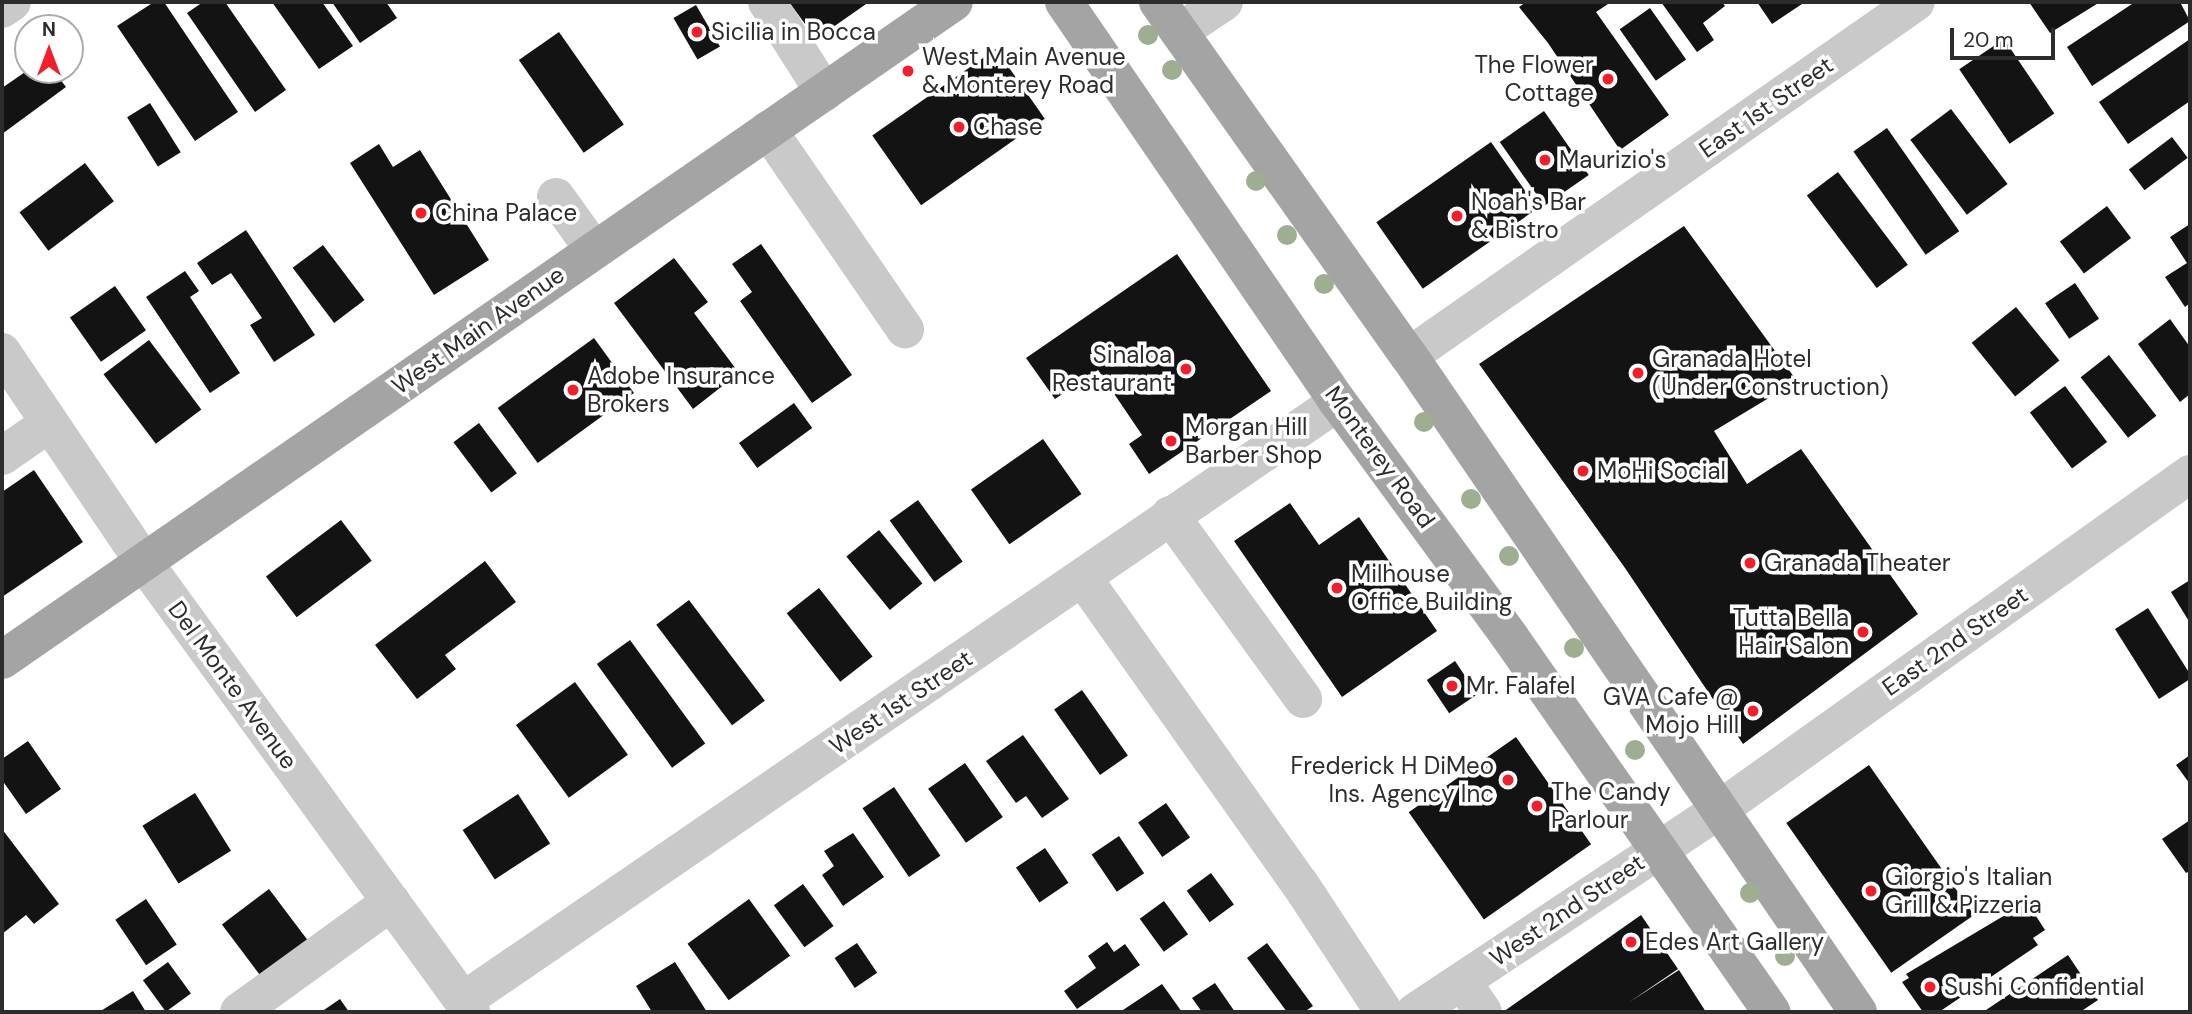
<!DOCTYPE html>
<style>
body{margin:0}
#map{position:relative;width:2192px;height:1014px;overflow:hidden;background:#fff;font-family:"DM Sans",sans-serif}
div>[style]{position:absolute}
.building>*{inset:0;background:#131313;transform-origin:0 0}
.minor>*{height:38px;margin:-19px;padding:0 19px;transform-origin:19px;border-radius:19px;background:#c9c9c9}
.major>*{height:38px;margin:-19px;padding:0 19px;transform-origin:19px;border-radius:19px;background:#a4a4a4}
.trees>*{width:20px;height:20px;margin:-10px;border-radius:50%;background:#9eae90}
.dots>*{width:19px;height:19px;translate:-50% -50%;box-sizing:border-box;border:4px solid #fff;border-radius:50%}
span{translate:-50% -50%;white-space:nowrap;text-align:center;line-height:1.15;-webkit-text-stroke:7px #fff;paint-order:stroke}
.poi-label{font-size:24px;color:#2c2c2c}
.left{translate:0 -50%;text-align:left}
.right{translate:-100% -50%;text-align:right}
.street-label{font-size:24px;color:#2c2c2c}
.frame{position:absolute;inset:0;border:4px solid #2c2c2c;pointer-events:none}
.north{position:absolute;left:14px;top:14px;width:70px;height:70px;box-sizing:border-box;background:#fff;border:2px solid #ababab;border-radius:50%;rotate:0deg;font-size:19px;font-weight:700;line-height:28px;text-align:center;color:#2c2c2c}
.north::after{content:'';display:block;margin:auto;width:24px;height:32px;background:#f31e2c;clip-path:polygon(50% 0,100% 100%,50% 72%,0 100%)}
.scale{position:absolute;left:1950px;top:28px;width:105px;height:32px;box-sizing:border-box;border:4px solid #2c2c2c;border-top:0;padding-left:9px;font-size:21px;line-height:24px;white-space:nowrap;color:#2c2c2c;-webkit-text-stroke:5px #fff;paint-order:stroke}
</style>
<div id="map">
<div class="building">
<div style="clip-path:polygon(154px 2px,164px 2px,238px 112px,195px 141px,117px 26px)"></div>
<div style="clip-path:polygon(203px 2px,225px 2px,286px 90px,255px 112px,187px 13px)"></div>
<div style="clip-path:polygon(272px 2px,322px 2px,353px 46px,319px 69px)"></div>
<div style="clip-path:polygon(332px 2px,386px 2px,397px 18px,360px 43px)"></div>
<div style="clip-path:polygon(789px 2px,869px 2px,816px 39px)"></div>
<div style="clip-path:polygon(1526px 2px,1611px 2px,1596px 12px,1669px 115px,1620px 150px,1548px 43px,1519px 7px)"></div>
<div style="clip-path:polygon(1661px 2px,1722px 2px,1725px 6px,1703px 23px,1714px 40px,1697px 52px)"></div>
<div style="clip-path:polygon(1757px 2px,1801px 2px,1802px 4px,1772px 24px)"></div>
<div style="clip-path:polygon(2029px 2px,2100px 2px,2050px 33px)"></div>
<div style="clip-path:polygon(2135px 2px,2180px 2px,2190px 21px,2092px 86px,2067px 47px)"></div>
<div style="left:696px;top:5px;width:48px;height:26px;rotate:60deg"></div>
<div style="left:1650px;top:8px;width:63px;height:37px;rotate:55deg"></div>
<div style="left:559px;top:32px;width:113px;height:49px;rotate:55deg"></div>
<div style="left:2004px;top:39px;width:90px;height:54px;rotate:56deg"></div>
<div style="clip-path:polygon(2190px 39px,2190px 101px,2128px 144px,2099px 102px)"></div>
<div style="left:996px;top:49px;width:85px;height:151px;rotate:55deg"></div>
<div style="clip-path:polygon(28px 70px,53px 70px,66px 87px,2px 134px,2px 88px)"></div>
<div style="left:150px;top:103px;width:58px;height:27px;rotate:58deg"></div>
<div style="left:1951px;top:109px;width:94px;height:51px;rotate:53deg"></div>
<div style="left:1544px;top:111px;width:78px;height:54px;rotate:55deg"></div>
<div style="left:1887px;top:128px;width:126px;height:41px;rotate:55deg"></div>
<div style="left:2172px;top:137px;width:26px;height:54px;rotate:53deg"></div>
<div style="left:1491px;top:142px;width:81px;height:140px;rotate:55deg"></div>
<div style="clip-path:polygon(379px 144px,393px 167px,420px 150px,489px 260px,434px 295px,350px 163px)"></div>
<div style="left:85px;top:163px;width:48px;height:82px;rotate:53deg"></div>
<div style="left:1838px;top:172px;width:116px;height:39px;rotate:53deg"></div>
<div style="left:2107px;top:206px;width:40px;height:59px;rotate:53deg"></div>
<div style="clip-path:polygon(2190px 224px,2190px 303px,2185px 307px,2165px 277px,2187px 263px,2170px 237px)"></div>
<div style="clip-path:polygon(1684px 226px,1797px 381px,1714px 431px,1747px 484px,1801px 449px,1918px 614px,1743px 744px,1625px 568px,1479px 364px)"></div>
<div style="clip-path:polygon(246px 230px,315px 335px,274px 362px,250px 325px,262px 318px,231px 273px,212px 285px,197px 263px)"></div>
<div style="clip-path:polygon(761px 244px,852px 375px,812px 403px,740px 301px,752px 292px,732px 264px)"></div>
<div style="left:323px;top:245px;width:69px;height:38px;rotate:53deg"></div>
<div style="clip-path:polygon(1177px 254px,1271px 391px,1149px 474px,1129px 444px,1142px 435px,1098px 370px,1055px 399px,1026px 358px)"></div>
<div style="clip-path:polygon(674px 258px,708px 302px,694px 313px,739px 373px,693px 409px,614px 303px)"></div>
<div style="clip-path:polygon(185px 271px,199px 291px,190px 297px,240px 373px,210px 393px,146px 297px)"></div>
<div style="left:2075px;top:283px;width:43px;height:36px;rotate:56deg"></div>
<div style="left:115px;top:286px;width:54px;height:55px;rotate:55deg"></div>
<div style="left:2016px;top:307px;width:69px;height:57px;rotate:51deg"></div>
<div style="clip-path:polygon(2170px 319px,2190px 347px,2190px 394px,2180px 402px,2138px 344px)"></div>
<div style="left:594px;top:338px;width:68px;height:119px;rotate:54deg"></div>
<div style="left:149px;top:340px;width:87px;height:57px;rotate:53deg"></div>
<div style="left:2109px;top:355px;width:77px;height:36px;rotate:52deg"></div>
<div style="left:2065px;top:386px;width:70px;height:44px;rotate:53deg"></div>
<div style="left:794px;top:403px;width:31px;height:68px;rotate:54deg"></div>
<div style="left:479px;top:423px;width:63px;height:32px;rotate:53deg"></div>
<div style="left:1043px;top:439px;width:67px;height:88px;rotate:55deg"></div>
<div style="clip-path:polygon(34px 470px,83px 542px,2px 597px,2px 492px)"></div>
<div style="left:918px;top:500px;width:76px;height:35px;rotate:54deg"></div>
<div style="clip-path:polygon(1290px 503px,1319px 545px,1359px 517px,1437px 631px,1342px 697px,1234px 541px)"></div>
<div style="left:341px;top:520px;width:51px;height:94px;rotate:53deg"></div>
<div style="left:879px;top:530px;width:69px;height:42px;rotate:51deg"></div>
<div style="clip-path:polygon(485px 561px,516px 602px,445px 655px,456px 669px,417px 699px,375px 645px)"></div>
<div style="clip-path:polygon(2190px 580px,2190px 623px,2171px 592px)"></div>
<div style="left:819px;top:588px;width:87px;height:41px;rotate:52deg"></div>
<div style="left:689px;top:600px;width:126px;height:41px;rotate:53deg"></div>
<div style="clip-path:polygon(2148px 608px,2190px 674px,2190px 679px,2159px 699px,2115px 629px)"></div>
<div style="left:630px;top:640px;width:128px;height:41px;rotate:54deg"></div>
<div style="left:1455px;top:661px;width:40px;height:34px;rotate:56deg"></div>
<div style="left:575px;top:682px;width:90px;height:73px;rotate:54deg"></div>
<div style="left:1082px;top:690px;width:80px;height:34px;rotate:55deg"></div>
<div style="clip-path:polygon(1023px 735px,1069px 799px,1042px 818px,1026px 796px,1016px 803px,986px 761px)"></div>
<div style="left:1516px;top:737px;width:131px;height:131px;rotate:55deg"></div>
<div style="clip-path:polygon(28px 741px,61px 789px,26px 814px,2px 780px,2px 759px)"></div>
<div style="clip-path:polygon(2190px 755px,2190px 784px,2176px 765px)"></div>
<div style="left:965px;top:763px;width:66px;height:45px;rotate:55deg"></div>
<div style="left:1869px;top:765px;width:183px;height:101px;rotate:55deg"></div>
<div style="left:894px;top:787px;width:83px;height:38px;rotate:56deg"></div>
<div style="left:195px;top:793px;width:68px;height:62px;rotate:58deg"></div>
<div style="left:518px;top:794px;width:59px;height:66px;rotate:57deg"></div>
<div style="left:1166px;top:803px;width:42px;height:34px;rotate:55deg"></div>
<div style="clip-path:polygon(2190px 820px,2190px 871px,2186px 873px,2162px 839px)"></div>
<div style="clip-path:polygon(2px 829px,59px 904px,34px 924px,26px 915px,2px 934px)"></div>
<div style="clip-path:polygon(853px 833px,884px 877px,843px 906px,822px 875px,834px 866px,824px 851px)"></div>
<div style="left:1119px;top:836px;width:45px;height:33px;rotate:56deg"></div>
<div style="left:1045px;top:848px;width:42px;height:35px;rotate:56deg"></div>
<div style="left:1211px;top:873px;width:39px;height:30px;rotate:54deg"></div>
<div style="left:803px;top:884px;width:52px;height:36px;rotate:54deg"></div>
<div style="left:269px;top:889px;width:69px;height:59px;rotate:53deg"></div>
<div style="left:146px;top:899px;width:55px;height:37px;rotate:56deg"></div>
<div style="left:749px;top:899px;width:70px;height:76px;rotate:54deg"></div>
<div style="left:1164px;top:901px;width:41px;height:30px;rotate:54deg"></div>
<div style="clip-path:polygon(2027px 902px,2045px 930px,2033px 938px,2038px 945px,1939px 1012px,1923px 1012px,1902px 982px,1909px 978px,1906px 974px)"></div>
<div style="clip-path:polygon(1641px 915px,1678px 969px,1628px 1003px,1679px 970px,1706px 1012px,1503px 1012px)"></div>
<div style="clip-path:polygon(1107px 942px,1114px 952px,1125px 944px,1140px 965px,1077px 1009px,1064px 991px,1096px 968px,1088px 956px)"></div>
<div style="left:857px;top:943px;width:36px;height:27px;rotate:56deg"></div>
<div style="clip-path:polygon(1267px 943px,1313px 1006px,1304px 1012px,1287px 1012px,1247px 958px)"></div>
<div style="clip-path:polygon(2068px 955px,2098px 1000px,2080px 1012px,1983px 1012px)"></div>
<div style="left:168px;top:962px;width:39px;height:31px;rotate:54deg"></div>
<div style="clip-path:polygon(675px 962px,707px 1012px,652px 1012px,636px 986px)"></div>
<div style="clip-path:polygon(1215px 983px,1235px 1012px,1202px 1012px,1192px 998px)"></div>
<div style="clip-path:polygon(1162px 984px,1182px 1012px,1120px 1012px)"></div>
<div style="clip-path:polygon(133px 991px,146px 1012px,99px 1012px)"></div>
<div style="clip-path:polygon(340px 999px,349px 1012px,321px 1012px)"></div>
</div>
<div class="minor">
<div style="left:767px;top:2px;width:107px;rotate:57.7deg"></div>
<div style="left:2px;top:9px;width:12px;rotate:-35deg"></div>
<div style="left:1179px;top:32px;width:54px;rotate:-33.7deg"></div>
<div style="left:768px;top:130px;width:242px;rotate:55.5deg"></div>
<div style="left:556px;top:197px;width:65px;rotate:54.4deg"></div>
<div style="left:2px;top:352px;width:252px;rotate:56deg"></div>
<div style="left:143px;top:561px;width:558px;rotate:53.97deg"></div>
<div style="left:1409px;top:356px;width:618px;rotate:-34.92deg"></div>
<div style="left:2px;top:456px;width:58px;rotate:-34.5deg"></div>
<div style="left:1170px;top:515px;width:227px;rotate:54.1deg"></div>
<div style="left:1083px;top:578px;width:375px;rotate:54.7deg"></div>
<div style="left:1300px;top:884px;width:153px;rotate:56.7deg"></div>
<div style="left:1462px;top:981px;width:37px;rotate:56deg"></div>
<div style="left:463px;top:1001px;width:1060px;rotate:-34.39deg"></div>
<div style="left:239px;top:1012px;width:188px;rotate:-35.9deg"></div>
<div style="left:1415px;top:1012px;width:366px;rotate:-33.6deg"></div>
<div style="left:1720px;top:809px;width:577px;rotate:-35.48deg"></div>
</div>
<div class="major">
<div style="left:1064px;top:2px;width:485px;rotate:55.6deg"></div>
<div style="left:1338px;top:402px;width:291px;rotate:53.8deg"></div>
<div style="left:1510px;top:637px;width:457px;rotate:55.1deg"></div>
<div style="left:1158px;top:2px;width:434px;rotate:54.7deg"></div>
<div style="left:1409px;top:356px;width:795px;rotate:55.61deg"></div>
<div style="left:2px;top:660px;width:1157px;rotate:-34.65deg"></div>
</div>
<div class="trees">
<div style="left:1148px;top:35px"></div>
<div style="left:1172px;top:70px"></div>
<div style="left:1256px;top:181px"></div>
<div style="left:1287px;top:235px"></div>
<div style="left:1324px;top:284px"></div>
<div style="left:1424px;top:422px"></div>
<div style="left:1471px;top:499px"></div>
<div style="left:1509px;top:556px"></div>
<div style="left:1574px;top:648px"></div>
<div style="left:1612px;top:697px"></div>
<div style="left:1635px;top:750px"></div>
<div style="left:1750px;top:893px"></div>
<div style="left:1785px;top:956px"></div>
</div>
<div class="dots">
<div style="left:697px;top:32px;background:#f31e2c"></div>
<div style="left:908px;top:71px;background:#f31e2c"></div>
<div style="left:1608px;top:79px;background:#f31e2c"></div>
<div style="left:959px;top:127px;background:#f31e2c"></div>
<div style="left:1545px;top:160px;background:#f31e2c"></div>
<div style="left:421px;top:213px;background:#f31e2c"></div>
<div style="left:1457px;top:216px;background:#f31e2c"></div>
<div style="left:1186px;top:369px;background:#f31e2c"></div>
<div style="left:1638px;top:373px;background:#f31e2c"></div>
<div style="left:573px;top:390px;background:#f31e2c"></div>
<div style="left:1171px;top:441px;background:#f31e2c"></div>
<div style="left:1583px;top:471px;background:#f31e2c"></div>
<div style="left:1750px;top:563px;background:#f31e2c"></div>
<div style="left:1337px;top:588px;background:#f31e2c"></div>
<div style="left:1863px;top:632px;background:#f31e2c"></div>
<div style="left:1452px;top:686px;background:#f31e2c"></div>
<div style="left:1753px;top:711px;background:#f31e2c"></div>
<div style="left:1508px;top:780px;background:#f31e2c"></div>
<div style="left:1537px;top:806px;background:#f31e2c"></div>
<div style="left:1871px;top:891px;background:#f31e2c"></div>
<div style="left:1631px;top:942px;background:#f31e2c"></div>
<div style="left:1930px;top:987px;background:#f31e2c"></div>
</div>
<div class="poi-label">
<span class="left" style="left:711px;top:32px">Sicilia in Bocca</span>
<span class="left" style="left:922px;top:71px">West Main Avenue<br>&amp; Monterey Road</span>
<span class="right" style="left:1594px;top:79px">The Flower<br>Cottage</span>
<span class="left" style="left:973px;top:127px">Chase</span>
<span class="left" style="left:1559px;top:160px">Maurizio's</span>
<span class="left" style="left:1471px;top:216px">Noah's Bar<br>&amp; Bistro</span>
<span class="left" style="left:435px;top:213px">China Palace</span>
<span class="right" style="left:1172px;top:369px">Sinaloa<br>Restaurant</span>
<span class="left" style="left:1652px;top:373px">Granada Hotel<br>(Under Construction)</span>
<span class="left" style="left:587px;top:390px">Adobe Insurance<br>Brokers</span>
<span class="left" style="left:1185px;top:441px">Morgan Hill<br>Barber Shop</span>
<span class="left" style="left:1597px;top:471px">MoHi Social</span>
<span class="left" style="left:1764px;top:563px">Granada Theater</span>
<span class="left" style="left:1351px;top:588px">Milhouse<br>Office Building</span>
<span class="right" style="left:1849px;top:632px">Tutta Bella<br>Hair Salon</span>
<span class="left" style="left:1466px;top:686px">Mr. Falafel</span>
<span class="right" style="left:1739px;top:711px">GVA Cafe @<br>Mojo Hill</span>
<span class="right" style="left:1494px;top:780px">Frederick H DiMeo<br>Ins. Agency Inc</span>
<span class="left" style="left:1551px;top:806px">The Candy<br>Parlour</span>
<span class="left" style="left:1885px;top:891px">Giorgio's Italian<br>Grill &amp; Pizzeria</span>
<span class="left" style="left:1645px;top:942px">Edes Art Gallery</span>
<span class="left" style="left:1944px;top:987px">Sushi Confidential</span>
</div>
<div class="street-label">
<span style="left:1766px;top:107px;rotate:-35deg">East 1st Street</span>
<span style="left:478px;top:330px;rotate:-35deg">West Main Avenue</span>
<span style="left:1380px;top:457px;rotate:54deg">Monterey Road</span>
<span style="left:1955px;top:641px;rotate:-35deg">East 2nd Street</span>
<span style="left:233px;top:685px;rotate:54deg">Del Monte Avenue</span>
<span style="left:901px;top:702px;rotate:-34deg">West 1st Street</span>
<span style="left:1567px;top:910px;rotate:-34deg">West 2nd Street</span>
</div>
<div class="frame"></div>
<div class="north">N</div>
<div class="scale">20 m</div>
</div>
